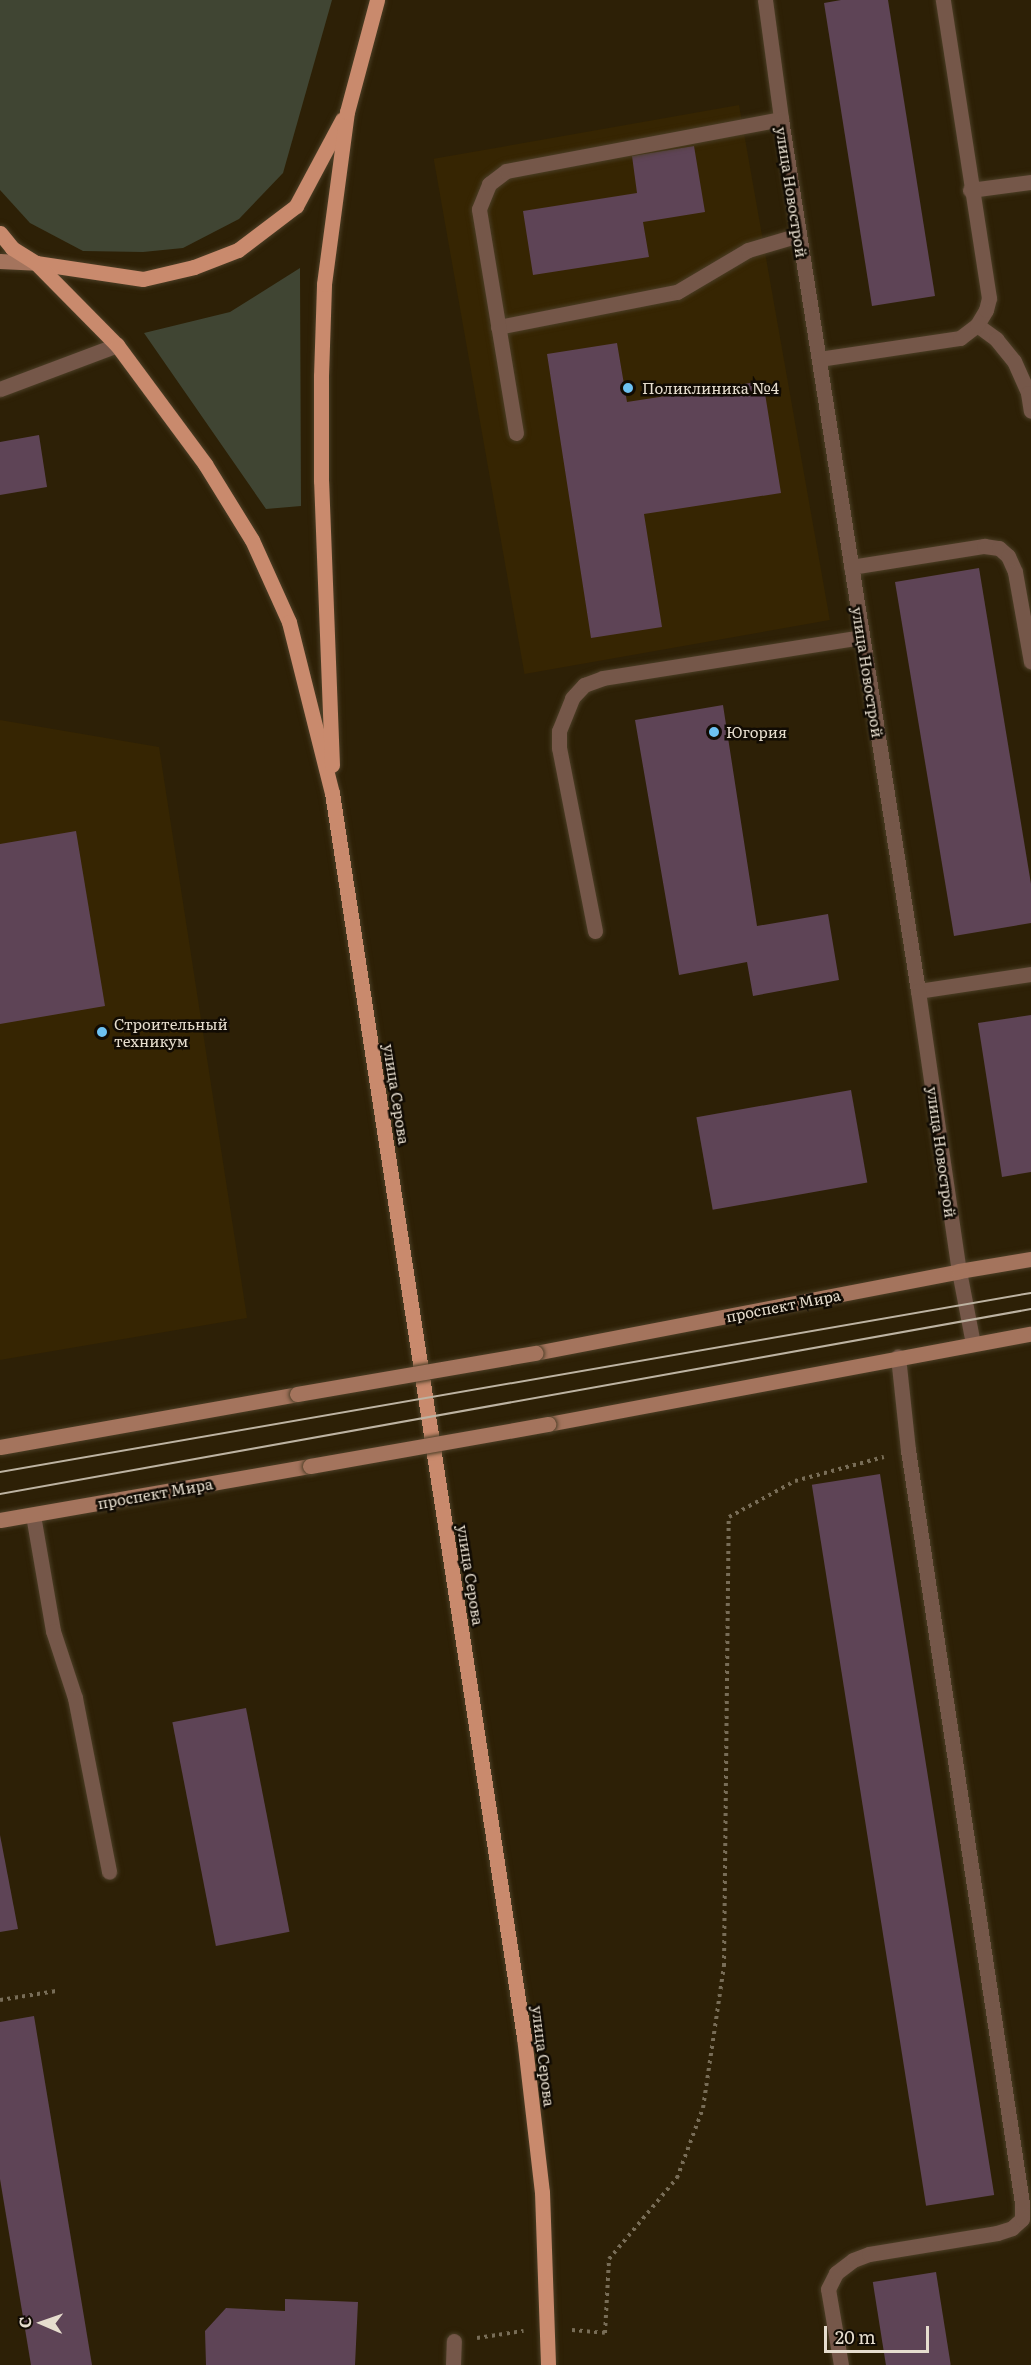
<!DOCTYPE html>
<meta charset="utf-8">
<style>
body{margin:0}
#map{position:relative;width:1031px;height:2365px;overflow:hidden;background:#2d2006;font-family:Literata,serif}
div>[style]{position:absolute}
.built>*{inset:0;background:#362502;transform-origin:0 0}
.green>*{inset:0;background:#404533}
.building>*{inset:0;background:#5e4456;transform-origin:0 0}
.path>*{height:4px;margin-top:-2px;transform-origin:0;background:repeating-linear-gradient(90deg,#786d57 0 3px,transparent 0 7.5px)}
.roads{filter:drop-shadow(0 0 2px #4b3e26) drop-shadow(0 0 2px #4b3e26)}
.lane>*{height:15px;margin:-7.5px;padding:0 7.5px;transform-origin:7.5px;border-radius:7.5px;background:#755749}
.street>*{height:15px;margin:-7.5px;padding:0 7.5px;transform-origin:7.5px;border-radius:7.5px;background:#755749}
.secondary>*{height:15px;margin:-7.5px;padding:0 7.5px;transform-origin:7.5px;border-radius:7.5px;background:#a4745d}
.primary>*{height:15px;margin:-7.5px;padding:0 7.5px;transform-origin:7.5px;border-radius:7.5px;background:#c98a6d}
.tram>*{height:1.5px;margin:-0.75px;padding:0 0.75px;transform-origin:0.75px;border-radius:0.75px;background:#bdb3a2}
.bridges{filter:drop-shadow(0 0 2px #4b3e26) drop-shadow(0 0 2px #4b3e26)}
.secondary-bridge>*{height:15px;margin:-7.5px;padding:0 7.5px;transform-origin:7.5px;border-radius:7.5px;background:#a4745d}
.dots>*{width:16px;height:16px;translate:-50% -50%;box-sizing:border-box;border:3px solid #110b03;border-radius:50%}
span{translate:-50% -50%;white-space:nowrap;text-align:center;line-height:1.15;-webkit-text-stroke:5px #110b03;paint-order:stroke}
.street-label{font-size:15px;color:#e6ddce}
.poi-label{font-size:15px;color:#e6ddce}
.left{translate:0 -50%;text-align:left}
.north{position:absolute;left:12px;top:2293px;width:60px;height:60px;-webkit-text-stroke:4px #110b03;paint-order:stroke;rotate:272deg;font-size:16px;font-weight:700;line-height:24px;text-align:center;color:#e6ddce}
.north::after{content:'';display:block;margin:auto;width:21px;height:27px;background:#e6ddce;clip-path:polygon(50% 0,100% 100%,50% 72%,0 100%)}
.scale{position:absolute;left:824px;top:2326px;width:105px;height:27px;box-sizing:border-box;border:3px solid #e6ddce;border-top:0;padding-left:8px;font-size:18px;line-height:21px;white-space:nowrap;color:#e6ddce;-webkit-text-stroke:4px #110b03;paint-order:stroke}
</style>
<div id="map">
<div class="built">
<div style="left:739px;top:105px;width:523px;height:310px;rotate:80deg"></div>
<div style="clip-path:polygon(0 720px,159px 747px,247px 1318px,0 1360px)"></div>
</div>
<div class="green">
<div style="clip-path:polygon(0 0,332px 0,283px 173px,239px 219px,183px 248px,143px 252px,83px 251px,30px 223px,0 190px)"></div>
<div style="clip-path:polygon(300px 268px,301px 506px,266px 509px,144px 333px,230px 312px)"></div>
</div>
<div class="building">
<div style="clip-path:polygon(841px 0,888px 0,935px 296px,872px 306px,824px 3px)"></div>
<div style="clip-path:polygon(694px 146px,705px 212px,643px 222px,649px 257px,533px 275px,523px 211px,637px 193px,632px 156px)"></div>
<div style="clip-path:polygon(617px 343px,627px 402px,763px 381px,781px 493px,644px 514px,662px 627px,591px 638px,547px 354px)"></div>
<div style="clip-path:polygon(39px 435px,47px 487px,0 495px,0 442px)"></div>
<div style="clip-path:polygon(979px 568px,1031px 884px,1031px 923px,954px 936px,895px 582px)"></div>
<div style="clip-path:polygon(723px 705px,757px 926px,828px 914px,839px 980px,753px 996px,747px 962px,679px 975px,635px 720px)"></div>
<div style="clip-path:polygon(76px 831px,105px 1006px,0 1024px,0 844px)"></div>
<div style="clip-path:polygon(1031px 1015px,1031px 1172px,1002px 1177px,978px 1023px)"></div>
<div style="left:851px;top:1090px;width:94px;height:157px;rotate:80deg"></div>
<div style="left:880px;top:1474px;width:730px;height:69px;rotate:81deg"></div>
<div style="left:246px;top:1708px;width:228px;height:75px;rotate:79deg"></div>
<div style="clip-path:polygon(0 1835px,18px 1929px,0 1932px)"></div>
<div style="clip-path:polygon(34px 2016px,92px 2365px,31px 2365px,0 2179px,0 2022px)"></div>
<div style="left:936px;top:2272px;width:94px;height:64px;rotate:81deg"></div>
<div style="clip-path:polygon(285px 2299px,358px 2302px,355px 2365px,206px 2365px,205px 2331px,226px 2308px,285px 2311px)"></div>
</div>
<div class="path">
<div style="left:0;top:2000px;width:57px;rotate:-9.1deg"></div>
<div style="left:572px;top:2330px;width:33px;rotate:5deg"></div>
<div style="left:605px;top:2333px;width:74px;rotate:-86.9deg"></div>
<div style="left:609px;top:2259px;width:106px;rotate:-50deg"></div>
<div style="left:677px;top:2178px;width:75px;rotate:-69.6deg"></div>
<div style="left:703px;top:2108px;width:144px;rotate:-81.6deg"></div>
<div style="left:724px;top:1966px;width:449px;rotate:-89.4deg"></div>
<div style="left:729px;top:1517px;width:75px;rotate:-28.6deg"></div>
<div style="left:795px;top:1481px;width:92px;rotate:-15.1deg"></div>
<div style="left:477px;top:2338px;width:47px;rotate:-8.7deg"></div>
</div>
<div class="roads">
<div class="lane">
<div style="left:970px;top:190px;width:62px;rotate:-7.5deg"></div>
<div style="left:977px;top:325px;width:24px;rotate:36deg"></div>
<div style="left:996px;top:339px;width:28px;rotate:51deg"></div>
<div style="left:1014px;top:361px;width:35px;rotate:66deg"></div>
<div style="left:1028px;top:393px;width:18px;rotate:81deg"></div>
<div style="left:498px;top:327px;width:182px;rotate:-11.1deg"></div>
<div style="left:677px;top:292px;width:82px;rotate:-30.6deg"></div>
<div style="left:748px;top:250px;width:53px;rotate:-16.4deg"></div>
<div style="left:819px;top:359px;width:143px;rotate:-8.5deg"></div>
<div style="left:960px;top:338px;width:21px;rotate:-37deg"></div>
<div style="left:977px;top:325px;width:17px;rotate:-59deg"></div>
<div style="left:986px;top:310px;width:12px;rotate:-76deg"></div>
<div style="left:989px;top:298px;width:302px;rotate:-98.8deg"></div>
<div style="left:0;top:389px;width:125px;rotate:-20.6deg"></div>
<div style="left:516px;top:433px;width:227px;rotate:-99.4deg"></div>
<div style="left:479px;top:209px;width:27px;rotate:-68deg"></div>
<div style="left:489px;top:184px;width:21px;rotate:-37deg"></div>
<div style="left:506px;top:171px;width:280px;rotate:-10.7deg"></div>
<div style="left:851px;top:567px;width:135px;rotate:-9deg"></div>
<div style="left:984px;top:546px;width:15px;rotate:8deg"></div>
<div style="left:999px;top:548px;width:12px;rotate:42deg"></div>
<div style="left:1008px;top:556px;width:17px;rotate:66deg"></div>
<div style="left:1015px;top:572px;width:91px;rotate:79.9deg"></div>
<div style="left:595px;top:931px;width:187px;rotate:-101.1deg"></div>
<div style="left:559px;top:748px;width:17px;rotate:-90deg"></div>
<div style="left:559px;top:731px;width:35px;rotate:-68deg"></div>
<div style="left:572px;top:698px;width:18px;rotate:-47deg"></div>
<div style="left:584px;top:685px;width:20px;rotate:-20deg"></div>
<div style="left:603px;top:678px;width:262px;rotate:-9deg"></div>
<div style="left:918px;top:991px;width:114px;rotate:-8.6deg"></div>
<div style="left:33px;top:1515px;width:118px;rotate:80.2deg"></div>
<div style="left:53px;top:1631px;width:71px;rotate:71.8deg"></div>
<div style="left:75px;top:1698px;width:177px;rotate:78.9deg"></div>
<div style="left:453px;top:2365px;width:24px;rotate:-88deg"></div>
<div style="left:841px;top:2365px;width:77px;rotate:-99.7deg"></div>
<div style="left:828px;top:2289px;width:18px;rotate:-63deg"></div>
<div style="left:836px;top:2273px;width:21px;rotate:-37deg"></div>
<div style="left:853px;top:2260px;width:17px;rotate:-21deg"></div>
<div style="left:869px;top:2254px;width:130px;rotate:-9.3deg"></div>
<div style="left:997px;top:2233px;width:16px;rotate:-18deg"></div>
<div style="left:1012px;top:2228px;width:13px;rotate:-42deg"></div>
<div style="left:1022px;top:2219px;width:16px;rotate:-90deg"></div>
<div style="left:1022px;top:2203px;width:762px;rotate:-98.61deg"></div>
<div style="left:908px;top:1450px;width:94px;rotate:-96.1deg"></div>
</div>
<div class="street">
<div style="left:765px;top:0;width:120px;rotate:82.3deg"></div>
<div style="left:781px;top:119px;width:883px;rotate:81.07deg"></div>
<div style="left:918px;top:991px;width:283px;rotate:81.7deg"></div>
<div style="left:959px;top:1271px;width:74px;rotate:79.1deg"></div>
</div>
<div class="secondary">
<div style="left:0;top:261px;width:36px;rotate:3deg"></div>
<div style="left:535px;top:1353px;width:432px;rotate:-10.9deg"></div>
<div style="left:959px;top:1271px;width:73px;rotate:-9.5deg"></div>
<div style="left:548px;top:1424px;width:491px;rotate:-10.6deg"></div>
<div style="left:0;top:1447px;width:302px;rotate:-10.1deg"></div>
<div style="left:0;top:1520px;width:315px;rotate:-9.9deg"></div>
</div>
<div class="primary">
<div style="left:0;top:233px;width:19px;rotate:51deg"></div>
<div style="left:12px;top:248px;width:28px;rotate:32deg"></div>
<div style="left:36px;top:263px;width:108px;rotate:8.5deg"></div>
<div style="left:143px;top:279px;width:52px;rotate:-13.2deg"></div>
<div style="left:194px;top:267px;width:47px;rotate:-21.1deg"></div>
<div style="left:238px;top:250px;width:73px;rotate:-37.2deg"></div>
<div style="left:296px;top:206px;width:98px;rotate:-61.9deg"></div>
<div style="left:36px;top:263px;width:115px;rotate:45.4deg"></div>
<div style="left:117px;top:345px;width:148px;rotate:53.5deg"></div>
<div style="left:205px;top:464px;width:89px;rotate:58.3deg"></div>
<div style="left:252px;top:540px;width:90px;rotate:65.7deg"></div>
<div style="left:289px;top:622px;width:176px;rotate:75.9deg"></div>
<div style="left:332px;top:793px;width:1259px;rotate:81.23deg"></div>
<div style="left:524px;top:2037px;width:156px;rotate:83.4deg"></div>
<div style="left:542px;top:2192px;width:173px;rotate:88deg"></div>
<div style="left:332px;top:765px;width:284px;rotate:-92.2deg"></div>
<div style="left:321px;top:481px;width:105px;rotate:-90deg"></div>
<div style="left:321px;top:376px;width:92px;rotate:-88.1deg"></div>
<div style="left:324px;top:284px;width:174px;rotate:-82.4deg"></div>
<div style="left:347px;top:112px;width:116px;rotate:-75deg"></div>
</div>
</div>
<div class="tram">
<div style="left:0;top:1472px;width:1046px;rotate:-9.85deg"></div>
<div style="left:0;top:1494px;width:1047px;rotate:-10.17deg"></div>
</div>
<div class="bridges">
<div class="secondary-bridge">
<div style="left:297px;top:1394px;width:242px;rotate:-9.8deg"></div>
<div style="left:310px;top:1466px;width:242px;rotate:-10deg"></div>
</div>
</div>
<div class="dots">
<div style="left:628px;top:388px;background:#6dc2f3"></div>
<div style="left:714px;top:732px;background:#6dc2f3"></div>
<div style="left:102px;top:1032px;background:#6dc2f3"></div>
</div>
<div class="street-label">
<span style="left:792px;top:192px;rotate:81deg">улица Новострой</span>
<span style="left:868px;top:672px;rotate:81deg">улица Новострой</span>
<span style="left:397px;top:1094px;rotate:81deg">улица Серова</span>
<span style="left:942px;top:1152px;rotate:82deg">улица Новострой</span>
<span style="left:783px;top:1305px;rotate:-11deg">проспект Мира</span>
<span style="left:155px;top:1493px;rotate:-10deg">проспект Мира</span>
<span style="left:471px;top:1575px;rotate:81deg">улица Серова</span>
<span style="left:544px;top:2056px;rotate:83deg">улица Серова</span>
</div>
<div class="poi-label">
<span class="left" style="left:642px;top:388px">Поликлиника №4</span>
<span class="left" style="left:726px;top:732px">Югория</span>
<span class="left" style="left:114px;top:1032px">Строительный<br>техникум</span>
</div>
<div class="north">С</div>
<div class="scale">20 m</div>
</div>
